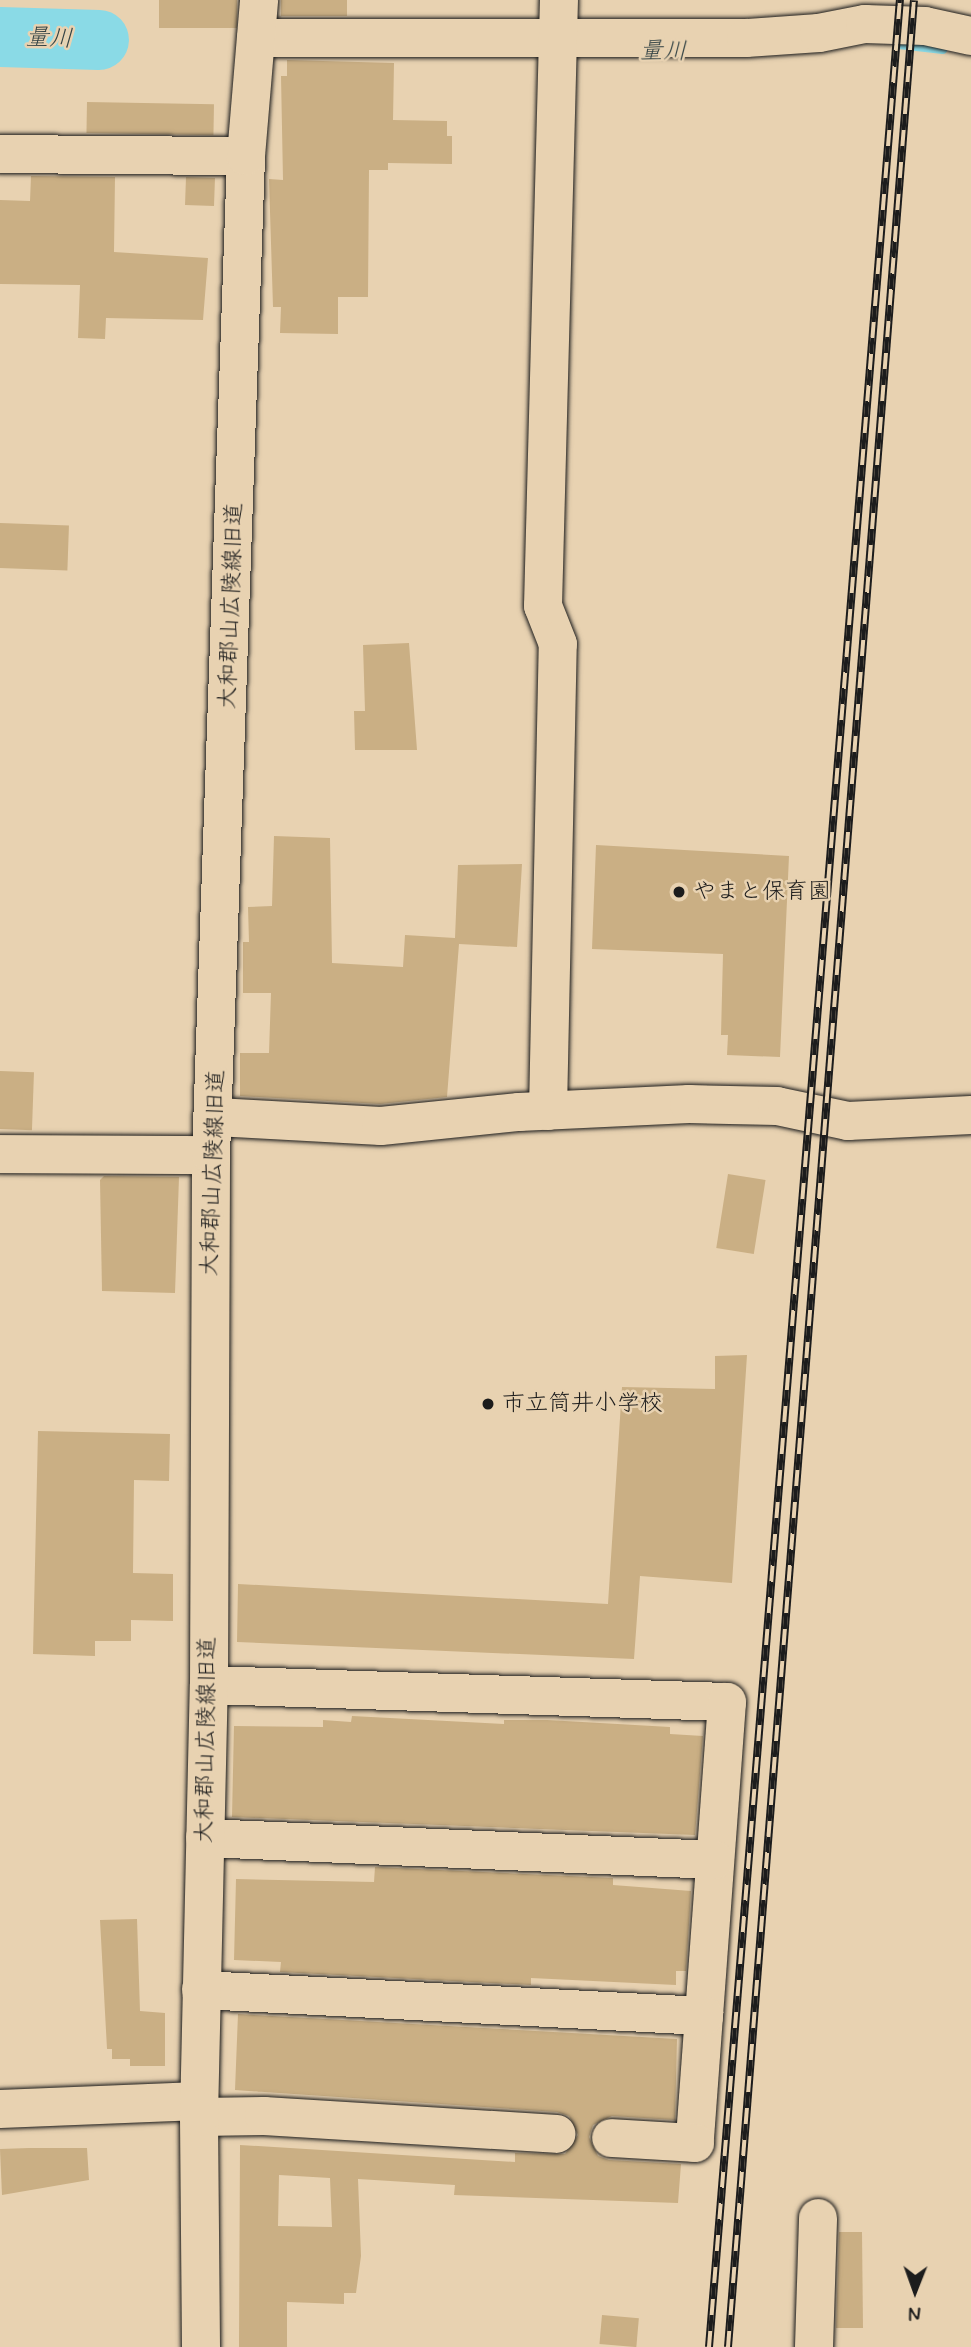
<!DOCTYPE html>
<meta charset="utf-8">
<style>
body{margin:0}
#map{position:relative;width:971px;height:2347px;overflow:hidden;background:#e8d2b1;font-family:Mynerve,"Klee One",sans-serif}
div>[style]{position:absolute}
.stream>*{height:10px;margin:-5px;padding:0 5px;transform-origin:5px;border-radius:5px;background:#8adae6}
.river>*{height:60px;margin:-30px;padding:0 30px;transform-origin:30px;border-radius:30px;background:#8adae6}
.building>*{inset:0;background:#caaf84;transform-origin:0 0}
.roads{filter:drop-shadow(0 0 2px #1c1c1c) drop-shadow(0 0 2px #1c1c1c)}
.minor>*{height:38px;margin:-19px;padding:0 19px;transform-origin:19px;border-radius:19px;background:#e8d2b1}
.rail>*{height:8px;margin-top:-4px;transform-origin:0;background:repeating-linear-gradient(90deg,#e8d2b1 0 16px,#1c1c1c 0 32px);box-sizing:border-box;border-block:2px solid #1c1c1c}
.dots>*{width:19px;height:19px;translate:-50% -50%;box-sizing:border-box;border:4px solid #e8d2b1;border-radius:50%}
span{translate:-50% -50%;white-space:nowrap;text-align:center;line-height:1.15;-webkit-text-stroke:5px #e8d2b1;paint-order:stroke}
.street-label{font-size:23px;color:#1c1c1c}
.poi-label{font-size:23px;color:#1c1c1c}
.left{translate:0 -50%;text-align:left}
.water-label{font-size:24px;color:#324244;font-style:italic}
.north{position:absolute;left:880px;top:2256px;width:70px;height:70px;-webkit-text-stroke:5px #e8d2b1;paint-order:stroke;rotate:181deg;font-size:19px;font-weight:700;line-height:28px;text-align:center;color:#1c1c1c}
.north::after{content:'';display:block;margin:auto;width:24px;height:32px;background:#1c1c1c;clip-path:polygon(50% 0,100% 100%,50% 72%,0 100%)}
</style>
<div id="map">
<div class="stream">
<div style="left:899px;top:44px;width:44px;rotate:6.5deg"></div>
</div>
<div class="river">
<div style="left:0;top:37px;width:99px;rotate:1.7deg"></div>
</div>
<div class="building">
<div style="left:159px;top:0;width:78px;height:28px"></div>
<div style="left:281px;top:0;width:66px;height:16px"></div>
<div style="clip-path:polygon(287px 60px,394px 63px,393px 120px,447px 121px,447px 136px,452px 136px,452px 164px,388px 163px,388px 170px,369px 170px,368px 297px,338px 297px,338px 334px,280px 333px,281px 307px,273px 307px,269px 179px,283px 180px,281px 76px,287px 76px)"></div>
<div style="left:87px;top:102px;width:127px;height:31px;rotate:1deg"></div>
<div style="clip-path:polygon(31px 176px,115px 177px,114px 252px,208px 258px,203px 320px,106px 318px,105px 339px,78px 338px,80px 285px,0 284px,0 200px,30px 201px)"></div>
<div style="left:186px;top:177px;width:29px;height:28px;rotate:2deg"></div>
<div style="left:0;top:523px;width:69px;height:45px;rotate:2deg"></div>
<div style="clip-path:polygon(409px 643px,417px 750px,355px 750px,354px 711px,365px 711px,363px 645px)"></div>
<div style="clip-path:polygon(274px 836px,330px 838px,332px 963px,403px 967px,405px 935px,455px 938px,458px 865px,522px 864px,517px 947px,459px 944px,447px 1097px,380px 1104px,240px 1096px,240px 1053px,269px 1053px,271px 993px,243px 993px,243px 942px,249px 942px,248px 907px,272px 906px)"></div>
<div style="clip-path:polygon(596px 845px,789px 856px,780px 1057px,727px 1055px,728px 1035px,721px 1035px,723px 954px,592px 949px)"></div>
<div style="left:0;top:1071px;width:34px;height:58px;rotate:2deg"></div>
<div style="left:728px;top:1174px;width:38px;height:75px;rotate:9deg"></div>
<div style="clip-path:polygon(104px 1176px,179px 1177px,175px 1293px,102px 1291px,100px 1180px)"></div>
<div style="clip-path:polygon(747px 1355px,732px 1583px,640px 1576px,634px 1659px,237px 1642px,238px 1584px,608px 1604px,622px 1387px,715px 1389px,715px 1356px)"></div>
<div style="clip-path:polygon(38px 1431px,170px 1434px,169px 1481px,134px 1480px,133px 1573px,173px 1574px,173px 1621px,131px 1620px,131px 1641px,95px 1641px,95px 1656px,33px 1654px)"></div>
<div style="clip-path:polygon(352px 1716px,504px 1724px,504px 1720px,547px 1720px,670px 1727px,670px 1734px,703px 1736px,695px 1835px,232px 1817px,234px 1726px,323px 1727px,323px 1720px,351px 1722px)"></div>
<div style="clip-path:polygon(375px 1867px,613px 1878px,613px 1885px,691px 1891px,686px 1971px,676px 1971px,676px 1985px,531px 1978px,531px 1985px,280px 1972px,281px 1962px,234px 1960px,236px 1879px,374px 1882px)"></div>
<div style="clip-path:polygon(137px 1919px,140px 2011px,165px 2013px,165px 2066px,130px 2066px,130px 2059px,112px 2059px,112px 2049px,107px 2049px,100px 1920px)"></div>
<div style="clip-path:polygon(evenodd,238px 2014px,677px 2039px,675px 2120px,612px 2116px,593px 2125px,589px 2137px,598px 2156px,609px 2160px,681px 2164px,678px 2203px,454px 2195px,455px 2185px,358px 2179px,361px 2256px,356px 2293px,344px 2293px,344px 2304px,287px 2302px,287px 2347px,239px 2347px,240px 2145px,515px 2162px,515px 2153px,565px 2154px,578px 2135px,569px 2116px,557px 2112px,235px 2090px,238px 2014px,279px 2175px,330px 2178px,332px 2227px,278px 2226px,279px 2175px)"></div>
<div style="clip-path:polygon(29px 2148px,87px 2148px,89px 2180px,2px 2195px,0 2149px)"></div>
<div style="clip-path:polygon(839px 2232px,862px 2232px,863px 2328px,836px 2328px)"></div>
<div style="left:602px;top:2315px;width:37px;height:29px;rotate:5deg"></div>
</div>
<div class="roads">
<div class="minor">
<div style="left:256px;top:38px;width:490px"></div>
<div style="left:746px;top:38px;width:73px;rotate:-3.9deg"></div>
<div style="left:819px;top:33px;width:47px;rotate:-11.1deg"></div>
<div style="left:865px;top:24px;width:60px;rotate:1.9deg"></div>
<div style="left:925px;top:26px;width:47px;rotate:12.3deg"></div>
<div style="left:0;top:154px;width:246px;rotate:0.5deg"></div>
<div style="left:548px;top:1111px;width:467px;rotate:-88.8deg"></div>
<div style="left:558px;top:644px;width:41px;rotate:-111.5deg"></div>
<div style="left:543px;top:606px;width:606px;rotate:-88.49deg"></div>
<div style="left:216px;top:1117px;width:165px;rotate:3.1deg"></div>
<div style="left:381px;top:1126px;width:139px;rotate:-5.8deg"></div>
<div style="left:519px;top:1112px;width:170px;rotate:-2.7deg"></div>
<div style="left:689px;top:1104px;width:88px;rotate:1.3deg"></div>
<div style="left:777px;top:1106px;width:73px;rotate:11.9deg"></div>
<div style="left:848px;top:1121px;width:123px;rotate:-2.8deg"></div>
<div style="left:0;top:1154px;width:211px;rotate:0.3deg"></div>
<div style="left:209px;top:1685px;width:518px;rotate:1.88deg"></div>
<div style="left:727px;top:1702px;width:442px;rotate:94.2deg"></div>
<div style="left:695px;top:2143px;width:84px;rotate:-176.6deg"></div>
<div style="left:205px;top:1838px;width:510px;rotate:2.47deg"></div>
<div style="left:201px;top:1990px;width:504px;rotate:2.96deg"></div>
<div style="left:0;top:2109px;width:199px;rotate:-2.3deg"></div>
<div style="left:199px;top:2117px;width:65px;rotate:-0.9deg"></div>
<div style="left:264px;top:2116px;width:293px;rotate:3.5deg"></div>
<div style="left:201px;top:2347px;width:230px;rotate:-90.5deg"></div>
<div style="left:199px;top:2117px;width:432px;rotate:-88.7deg"></div>
<div style="left:209px;top:1685px;width:530px;rotate:-89.78deg"></div>
<div style="left:211px;top:1155px;width:1000px;rotate:-87.99deg"></div>
<div style="left:246px;top:156px;width:157px;rotate:-85.2deg"></div>
<div style="left:814px;top:2347px;width:129px;rotate:-88.2deg"></div>
</div>
</div>
<div class="rail">
<div style="left:709px;top:2347px;width:2355px;rotate:-85.35deg"></div>
<div style="left:728px;top:2347px;width:2354px;rotate:-85.47deg"></div>
</div>
<div class="dots">
<div style="left:679px;top:892px;background:#1c1c1c"></div>
<div style="left:488px;top:1404px;background:#1c1c1c"></div>
</div>
<div class="street-label">
<span style="left:232px;top:606px;rotate:-88deg">大和郡山広陵線旧道</span>
<span style="left:214px;top:1173px;rotate:-88deg">大和郡山広陵線旧道</span>
<span style="left:207px;top:1740px;rotate:-89deg">大和郡山広陵線旧道</span>
</div>
<div class="poi-label">
<span class="left" style="left:693px;top:892px">やまと保育園</span>
<span class="left" style="left:502px;top:1404px">市立筒井小学校</span>
</div>
<div class="water-label">
<span style="left:49px;top:39px;rotate:2deg">量川</span>
<span style="left:663px;top:52px;rotate:1deg">量川</span>
</div>
<div class="north">N</div>
</div>
